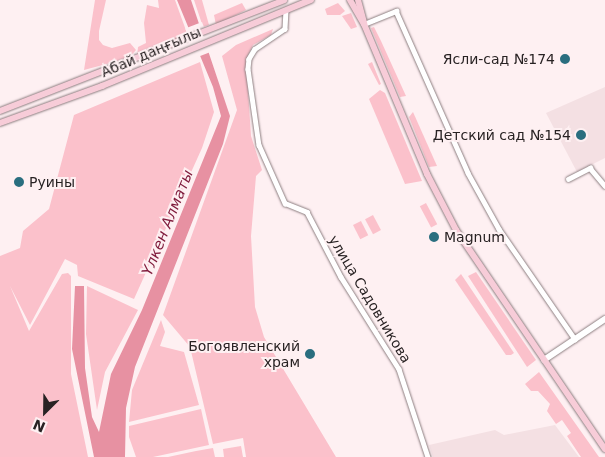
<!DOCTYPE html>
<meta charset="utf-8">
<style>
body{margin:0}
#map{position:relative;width:605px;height:457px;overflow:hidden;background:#fef0f2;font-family:"DejaVu Sans",sans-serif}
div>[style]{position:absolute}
.built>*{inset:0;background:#f4e0e3}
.green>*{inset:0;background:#fbc1cb;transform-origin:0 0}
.water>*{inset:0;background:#e791a2}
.pier>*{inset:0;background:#fef0f2;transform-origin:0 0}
.roads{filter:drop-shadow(0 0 1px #8d7f81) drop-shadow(0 0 1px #8d7f81)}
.minor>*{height:4.5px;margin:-2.25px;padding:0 2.25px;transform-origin:2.25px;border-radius:2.25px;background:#fff}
.tertiary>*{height:5.5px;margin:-2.75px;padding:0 2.75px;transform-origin:2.75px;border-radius:2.75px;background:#fff}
.secondary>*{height:6px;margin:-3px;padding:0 3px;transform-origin:3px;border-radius:3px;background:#f7ccd8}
.dots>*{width:14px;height:14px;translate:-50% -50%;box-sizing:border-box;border:2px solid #fef0f2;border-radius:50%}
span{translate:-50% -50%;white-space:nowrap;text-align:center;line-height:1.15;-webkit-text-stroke:4px #fef0f2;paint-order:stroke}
.street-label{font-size:14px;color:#282223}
.poi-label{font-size:14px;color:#282223}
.right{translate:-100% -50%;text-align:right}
.left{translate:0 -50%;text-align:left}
.water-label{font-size:15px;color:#7f1a3b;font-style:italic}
.north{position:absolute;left:20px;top:387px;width:50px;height:50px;-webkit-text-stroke:4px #fef0f2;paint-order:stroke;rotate:203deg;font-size:14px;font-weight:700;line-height:20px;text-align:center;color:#282223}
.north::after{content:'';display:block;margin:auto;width:18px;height:22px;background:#282223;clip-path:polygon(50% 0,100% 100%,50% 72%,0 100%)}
</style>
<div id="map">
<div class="built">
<div style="clip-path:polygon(605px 87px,605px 158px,577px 172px,546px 113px)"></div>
<div style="clip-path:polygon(555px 425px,579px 457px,433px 457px,429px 445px,495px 430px,504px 435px)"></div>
</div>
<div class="green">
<div style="clip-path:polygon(95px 0,106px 0,99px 31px,99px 40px,103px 45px,112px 48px,130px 43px,136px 50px,129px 58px,84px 70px)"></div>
<div style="clip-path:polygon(158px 0,175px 0,188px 36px,137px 57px,138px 47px,146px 43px,144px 23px,147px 5px,159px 8px)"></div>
<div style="clip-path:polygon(194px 0,202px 0,209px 25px,203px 27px)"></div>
<div style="clip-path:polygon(242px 3px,246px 10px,216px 25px,214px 15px)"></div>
<div style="clip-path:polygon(338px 3px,345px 11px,340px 15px,327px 15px,325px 9px)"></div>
<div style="clip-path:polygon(351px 13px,357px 27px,351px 29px,342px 16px)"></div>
<div style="clip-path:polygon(374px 27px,381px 41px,406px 96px,400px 97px,371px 28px)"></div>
<div style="clip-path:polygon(273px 29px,271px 35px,253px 45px,246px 60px,251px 136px,262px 170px,256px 176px,251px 236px,255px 307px,264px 337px,336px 457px,246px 457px,243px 438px,213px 444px,190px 347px,163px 315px,237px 110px,222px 56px,236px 45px)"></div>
<div style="clip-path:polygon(200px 62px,214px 112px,202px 148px,134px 299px,78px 276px,77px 265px,65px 259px,30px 325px,10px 286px,29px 331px,62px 274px,68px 273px,71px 276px,71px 374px,88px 457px,0 457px,0 256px,20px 248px,23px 231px,49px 209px,74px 115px)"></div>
<div style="clip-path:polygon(372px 62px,381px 84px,379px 85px,368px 64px)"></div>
<div style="clip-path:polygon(380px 90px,385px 93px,422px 181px,405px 184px,369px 99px)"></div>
<div style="clip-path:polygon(413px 112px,437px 166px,429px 167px,409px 117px)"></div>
<div style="left:426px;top:203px;width:24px;height:7px;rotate:62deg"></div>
<div style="left:373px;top:215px;width:17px;height:9px;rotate:62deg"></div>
<div style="left:361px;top:221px;width:16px;height:9px;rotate:63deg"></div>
<div style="clip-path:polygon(476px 272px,536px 360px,527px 367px,468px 276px)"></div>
<div style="clip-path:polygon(461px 274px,514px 353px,511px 355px,506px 355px,455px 280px)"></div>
<div style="clip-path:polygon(87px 286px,138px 310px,105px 372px,97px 410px,86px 334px)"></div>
<div style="clip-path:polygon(161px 320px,165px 332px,160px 346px,184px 352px,199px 405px,129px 422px,132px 390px)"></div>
<div style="clip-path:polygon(539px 372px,599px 457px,581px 457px,567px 436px,571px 433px,562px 420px,556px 424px,547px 411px,550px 404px,538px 391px,531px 391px,525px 384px)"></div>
<div style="clip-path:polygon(201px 409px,209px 445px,153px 457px,136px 457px,129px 437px,129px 426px)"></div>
<div style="clip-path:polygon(241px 446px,243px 457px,224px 457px,223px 449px)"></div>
<div style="clip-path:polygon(213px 448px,215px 457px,168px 457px,196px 451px)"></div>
</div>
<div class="water">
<div style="clip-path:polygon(177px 0,191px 0,230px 116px,223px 144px,135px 367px,126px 408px,125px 457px,94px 457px,72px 349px,75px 286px,84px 286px,85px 368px,92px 417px,99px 432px,111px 374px,142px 310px,221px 116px,213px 87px)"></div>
</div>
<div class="pier">
<div style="left:202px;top:22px;width:31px;height:18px;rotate:69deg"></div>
</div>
<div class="roads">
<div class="minor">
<div style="left:286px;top:10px;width:19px;rotate:93deg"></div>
<div style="left:285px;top:29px;width:36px;rotate:146deg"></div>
<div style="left:255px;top:49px;width:12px;rotate:121deg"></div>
<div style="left:249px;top:59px;width:10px;rotate:96deg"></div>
<div style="left:248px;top:69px;width:77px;rotate:81.8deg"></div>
<div style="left:259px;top:145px;width:64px;rotate:65.9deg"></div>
<div style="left:285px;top:203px;width:24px;rotate:22deg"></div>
<div style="left:307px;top:212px;width:73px;rotate:62.4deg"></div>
<div style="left:341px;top:277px;width:109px;rotate:57.8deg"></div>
<div style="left:399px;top:369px;width:93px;rotate:71.8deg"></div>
<div style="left:364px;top:24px;width:35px;rotate:-22deg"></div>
<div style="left:396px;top:11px;width:177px;rotate:66deg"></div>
<div style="left:468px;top:173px;width:64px;rotate:61deg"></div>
<div style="left:499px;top:229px;width:134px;rotate:55.4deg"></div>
<div style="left:568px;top:179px;width:25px;rotate:-27deg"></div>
<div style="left:590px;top:168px;width:23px;rotate:50deg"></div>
</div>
<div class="tertiary">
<div style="left:544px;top:360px;width:73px;rotate:-33.9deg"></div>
</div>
<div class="secondary">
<div style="left:350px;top:0;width:28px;rotate:60deg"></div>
<div style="left:364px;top:24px;width:163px;rotate:67.2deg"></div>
<div style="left:427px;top:174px;width:63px;rotate:62.6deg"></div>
<div style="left:456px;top:230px;width:265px;rotate:55.8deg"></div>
<div style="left:358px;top:0;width:24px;rotate:75deg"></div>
<div style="left:0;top:111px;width:305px;rotate:-21.3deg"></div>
<div style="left:0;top:123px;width:109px;rotate:-19.9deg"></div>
<div style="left:102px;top:86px;width:226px;rotate:-22.4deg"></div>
</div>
</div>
<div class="dots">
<div style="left:565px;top:59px;background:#2a6e7f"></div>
<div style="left:581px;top:135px;background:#2a6e7f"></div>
<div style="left:19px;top:182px;background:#2a6e7f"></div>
<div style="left:434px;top:237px;background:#2a6e7f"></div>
<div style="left:310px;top:354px;background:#2a6e7f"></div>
</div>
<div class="street-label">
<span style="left:151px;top:52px;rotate:-23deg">Абай даңғылы</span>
<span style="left:370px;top:299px;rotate:59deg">улица Садовникова</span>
</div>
<div class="poi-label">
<span class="right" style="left:555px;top:59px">Ясли-сад №174</span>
<span class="right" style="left:571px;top:135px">Детский сад №154</span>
<span class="left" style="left:29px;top:182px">Руины</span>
<span class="left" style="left:444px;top:237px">Magnum</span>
<span class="right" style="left:300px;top:354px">Богоявленский<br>храм</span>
</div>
<div class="water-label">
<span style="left:168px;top:223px;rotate:-68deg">Үлкен Алматы</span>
</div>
<div class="north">N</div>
</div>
